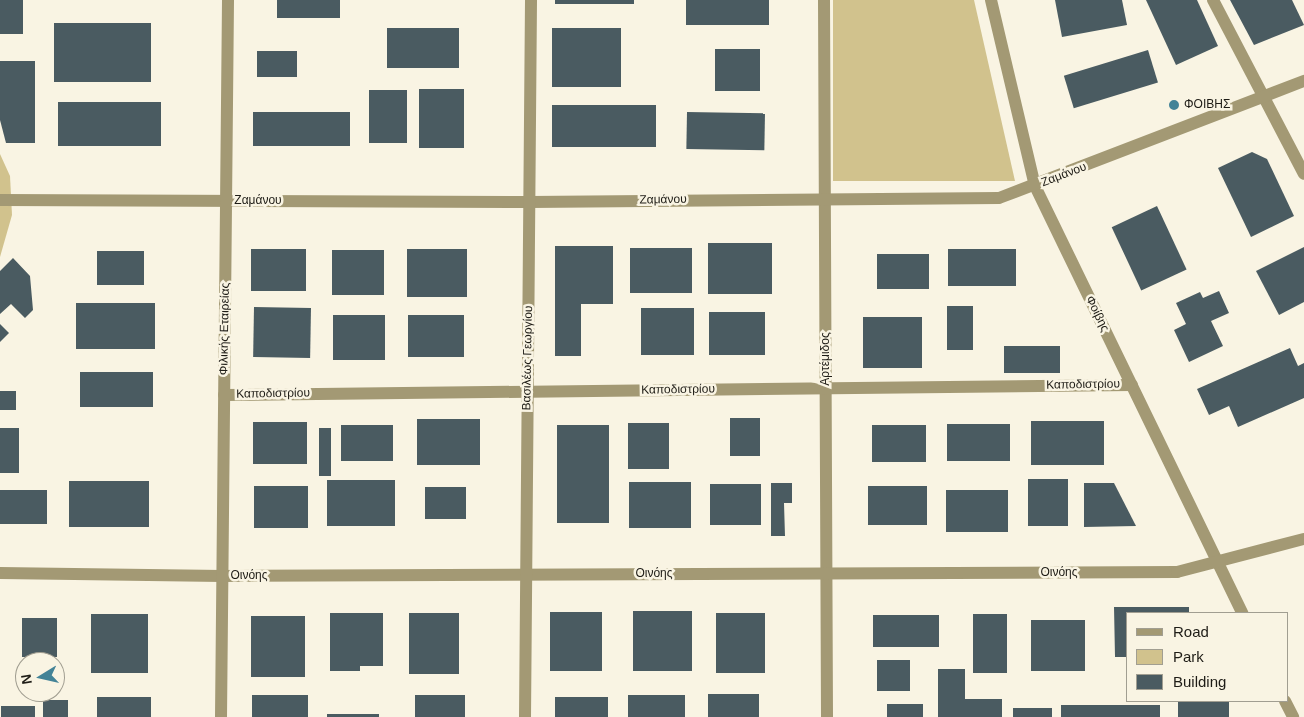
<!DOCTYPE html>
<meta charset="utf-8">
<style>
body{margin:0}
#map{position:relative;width:1304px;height:717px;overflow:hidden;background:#f9f4e3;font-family:Helvetica,sans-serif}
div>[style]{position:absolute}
.green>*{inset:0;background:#d1c28d}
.building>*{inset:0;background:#4a5b61;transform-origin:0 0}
.minor>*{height:12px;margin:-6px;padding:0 6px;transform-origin:6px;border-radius:6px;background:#a39974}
.dots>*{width:14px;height:14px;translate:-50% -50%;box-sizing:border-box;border:2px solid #f9f4e3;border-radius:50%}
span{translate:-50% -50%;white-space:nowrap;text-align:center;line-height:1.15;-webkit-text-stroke:5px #f9f4e3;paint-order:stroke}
.poi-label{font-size:12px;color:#1e1c16}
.left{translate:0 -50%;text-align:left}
.street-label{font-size:12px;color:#1e1c16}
.legend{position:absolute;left:1126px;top:612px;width:162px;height:90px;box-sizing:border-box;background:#f9f4e3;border:1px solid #a19e91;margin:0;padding:6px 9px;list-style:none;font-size:15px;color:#1e1c16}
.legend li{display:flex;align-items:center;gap:10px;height:25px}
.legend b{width:25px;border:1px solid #a19e91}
.north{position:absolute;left:15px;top:652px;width:50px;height:50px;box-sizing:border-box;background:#f9f4e3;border:1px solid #a19e91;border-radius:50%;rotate:261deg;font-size:14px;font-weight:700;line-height:20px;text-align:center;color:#1e1c16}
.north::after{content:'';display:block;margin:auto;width:18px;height:22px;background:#438397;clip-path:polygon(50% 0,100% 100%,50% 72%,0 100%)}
</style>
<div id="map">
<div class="green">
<div style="clip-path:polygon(833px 0,974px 0,1015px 181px,833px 181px)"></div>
<div style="clip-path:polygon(0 154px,10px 176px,12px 215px,0 257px)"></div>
</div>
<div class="building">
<div style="left:0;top:0;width:23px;height:34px"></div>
<div style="left:277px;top:0;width:63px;height:18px"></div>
<div style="left:555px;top:0;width:79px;height:4px"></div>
<div style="left:686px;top:0;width:83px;height:25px"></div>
<div style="clip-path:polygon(1055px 0,1122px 0,1127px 25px,1062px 37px)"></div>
<div style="clip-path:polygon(1146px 0,1197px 0,1218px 46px,1176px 65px)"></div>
<div style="clip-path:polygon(1230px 0,1292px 0,1304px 25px,1254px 45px)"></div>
<div style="left:54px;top:23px;width:97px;height:59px"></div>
<div style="left:387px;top:28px;width:72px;height:40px"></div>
<div style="left:552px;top:28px;width:69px;height:59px"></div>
<div style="left:715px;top:49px;width:45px;height:42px"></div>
<div style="left:1148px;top:50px;width:34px;height:88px;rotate:73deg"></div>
<div style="left:257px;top:51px;width:40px;height:26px"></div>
<div style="clip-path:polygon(0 61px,35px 61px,35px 143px,6px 143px,0 120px)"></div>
<div style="left:419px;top:89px;width:45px;height:59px"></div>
<div style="left:369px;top:90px;width:38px;height:53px"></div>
<div style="left:58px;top:102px;width:103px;height:44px"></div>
<div style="left:552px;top:105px;width:104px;height:42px"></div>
<div style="left:253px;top:112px;width:97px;height:34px"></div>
<div style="left:687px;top:112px;width:78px;height:37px;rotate:1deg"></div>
<div style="clip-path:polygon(1252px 152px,1267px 159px,1294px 216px,1251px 237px,1218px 168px)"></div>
<div style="left:1157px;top:206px;width:70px;height:50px;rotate:65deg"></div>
<div style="left:708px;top:243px;width:64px;height:51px"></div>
<div style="clip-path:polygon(555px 246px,613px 246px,613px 304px,581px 304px,581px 356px,555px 356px)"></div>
<div style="clip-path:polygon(1304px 247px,1304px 302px,1279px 315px,1256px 271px)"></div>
<div style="left:630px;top:248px;width:62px;height:45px"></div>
<div style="left:251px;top:249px;width:55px;height:42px"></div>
<div style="left:407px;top:249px;width:60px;height:48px"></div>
<div style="left:948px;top:249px;width:68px;height:37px"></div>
<div style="left:332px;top:250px;width:52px;height:45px"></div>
<div style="left:97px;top:251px;width:47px;height:34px"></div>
<div style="left:877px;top:254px;width:52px;height:35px"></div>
<div style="clip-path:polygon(13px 258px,30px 276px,33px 310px,25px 318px,11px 304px,0 314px,0 271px)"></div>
<div style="clip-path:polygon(1219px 291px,1229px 313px,1211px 321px,1223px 346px,1189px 362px,1174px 330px,1186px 324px,1176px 303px,1200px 292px,1203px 298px)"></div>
<div style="left:76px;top:303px;width:79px;height:46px"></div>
<div style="left:947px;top:306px;width:26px;height:44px"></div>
<div style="left:254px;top:307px;width:57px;height:50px;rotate:1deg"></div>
<div style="left:641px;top:308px;width:53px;height:47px"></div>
<div style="left:709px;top:312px;width:56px;height:43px"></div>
<div style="left:333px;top:315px;width:52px;height:45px"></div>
<div style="left:408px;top:315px;width:56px;height:42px"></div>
<div style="left:863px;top:317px;width:59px;height:51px"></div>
<div style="clip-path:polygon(0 324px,9px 333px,0 342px)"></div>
<div style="left:1004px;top:346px;width:56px;height:27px"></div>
<div style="clip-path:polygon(1290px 348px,1298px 366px,1304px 363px,1304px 398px,1238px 427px,1229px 406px,1209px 415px,1197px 389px)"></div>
<div style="left:80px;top:372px;width:73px;height:35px"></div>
<div style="left:0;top:391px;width:16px;height:19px"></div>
<div style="left:730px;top:418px;width:30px;height:38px"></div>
<div style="left:417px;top:419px;width:63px;height:46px"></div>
<div style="left:1031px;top:421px;width:73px;height:44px"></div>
<div style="left:253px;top:422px;width:54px;height:42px"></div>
<div style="left:628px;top:423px;width:41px;height:46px"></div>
<div style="left:947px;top:424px;width:63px;height:37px"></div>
<div style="left:341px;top:425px;width:52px;height:36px"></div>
<div style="left:557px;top:425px;width:52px;height:98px"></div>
<div style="left:872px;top:425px;width:54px;height:37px"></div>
<div style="left:0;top:428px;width:19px;height:45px"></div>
<div style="left:319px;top:428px;width:12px;height:48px"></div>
<div style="left:1028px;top:479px;width:40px;height:47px"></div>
<div style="left:327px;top:480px;width:68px;height:46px"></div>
<div style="left:69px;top:481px;width:80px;height:46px"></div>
<div style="left:629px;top:482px;width:62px;height:46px"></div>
<div style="clip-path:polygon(771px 483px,792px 483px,792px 503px,784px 503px,785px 536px,771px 536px)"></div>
<div style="clip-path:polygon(1084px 483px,1114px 483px,1136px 526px,1084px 527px)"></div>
<div style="left:710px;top:484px;width:51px;height:41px"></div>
<div style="left:254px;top:486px;width:54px;height:42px"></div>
<div style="left:868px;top:486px;width:59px;height:39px"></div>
<div style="left:425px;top:487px;width:41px;height:32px"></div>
<div style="left:47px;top:490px;width:34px;height:47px;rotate:90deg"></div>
<div style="left:946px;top:490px;width:62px;height:42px"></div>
<div style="clip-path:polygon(1114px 607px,1189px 607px,1189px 613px,1128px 613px,1128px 657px,1115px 657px)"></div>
<div style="left:633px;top:611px;width:59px;height:60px"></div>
<div style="left:550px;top:612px;width:52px;height:59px"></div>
<div style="clip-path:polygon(330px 613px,383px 613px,383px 666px,360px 666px,360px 671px,330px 671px)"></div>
<div style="left:409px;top:613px;width:50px;height:61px"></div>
<div style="left:716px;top:613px;width:49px;height:60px"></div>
<div style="left:91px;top:614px;width:57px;height:59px"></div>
<div style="left:973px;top:614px;width:34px;height:59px"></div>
<div style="left:939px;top:615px;width:32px;height:66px;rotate:90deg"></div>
<div style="left:251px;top:616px;width:54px;height:61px"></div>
<div style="left:22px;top:618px;width:35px;height:39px"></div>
<div style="left:1031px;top:620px;width:54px;height:51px"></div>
<div style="left:877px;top:660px;width:33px;height:31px"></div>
<div style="clip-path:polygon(938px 669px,965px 669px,965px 699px,1002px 699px,1002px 717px,938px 717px)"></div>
<div style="left:708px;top:694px;width:51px;height:23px"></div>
<div style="left:252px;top:695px;width:56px;height:22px"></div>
<div style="left:415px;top:695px;width:50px;height:22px"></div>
<div style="left:628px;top:695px;width:57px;height:22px"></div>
<div style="left:97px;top:697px;width:54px;height:20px"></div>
<div style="left:555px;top:697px;width:53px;height:20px"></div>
<div style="left:43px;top:700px;width:25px;height:17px"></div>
<div style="left:1178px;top:701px;width:51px;height:16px"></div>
<div style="left:887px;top:704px;width:36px;height:13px"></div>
<div style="left:1061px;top:705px;width:99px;height:12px"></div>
<div style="left:1px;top:706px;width:34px;height:11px"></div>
<div style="left:1013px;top:708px;width:39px;height:9px"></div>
<div style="left:327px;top:714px;width:52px;height:3px"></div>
</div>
<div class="minor">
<div style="left:824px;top:0;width:717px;rotate:89.76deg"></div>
<div style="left:991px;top:0;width:191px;rotate:76.7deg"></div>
<div style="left:1035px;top:186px;width:475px;rotate:64.1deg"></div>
<div style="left:1213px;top:0;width:196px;rotate:62.4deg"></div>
<div style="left:0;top:200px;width:530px;rotate:0.22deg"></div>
<div style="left:530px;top:202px;width:469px;rotate:-0.5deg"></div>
<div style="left:999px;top:198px;width:327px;rotate:-21deg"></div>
<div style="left:224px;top:395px;width:908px;rotate:-0.63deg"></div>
<div style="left:0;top:573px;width:222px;rotate:0.8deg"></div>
<div style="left:222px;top:576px;width:955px;rotate:-0.24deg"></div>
<div style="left:1177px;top:572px;width:131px;rotate:-14.6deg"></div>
<div style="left:1285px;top:701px;width:18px;rotate:63deg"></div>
<div style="left:221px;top:717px;width:717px;rotate:-89.44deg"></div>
<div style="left:525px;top:717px;width:717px;rotate:-89.52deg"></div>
</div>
<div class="dots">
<div style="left:1174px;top:105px;background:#438397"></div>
</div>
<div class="poi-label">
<span class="left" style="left:1184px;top:105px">ΦΟΙΒΗΣ</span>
</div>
<div class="street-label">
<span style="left:1064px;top:175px;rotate:-21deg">Ζαμάνου</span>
<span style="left:663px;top:200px;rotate:-1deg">Ζαμάνου</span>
<span style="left:258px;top:201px">Ζαμάνου</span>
<span style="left:1097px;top:314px;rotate:64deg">Φοίβης</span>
<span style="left:225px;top:329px;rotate:-89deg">Φιλικής Εταιρείας</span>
<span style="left:528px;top:358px;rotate:-89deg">Βασιλέως Γεωργίου</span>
<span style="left:826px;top:359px;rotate:-90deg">Αρτέμιδος</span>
<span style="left:1083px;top:385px;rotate:-1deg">Καποδιστρίου</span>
<span style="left:678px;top:390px;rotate:-1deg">Καποδιστρίου</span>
<span style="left:273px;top:394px;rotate:-1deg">Καποδιστρίου</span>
<span style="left:1059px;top:573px">Οινόης</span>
<span style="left:654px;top:574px">Οινόης</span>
<span style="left:249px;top:576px">Οινόης</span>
</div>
<ul class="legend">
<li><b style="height:6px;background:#a39974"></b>Road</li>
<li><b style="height:14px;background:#d1c28d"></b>Park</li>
<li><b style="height:14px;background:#4a5b61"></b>Building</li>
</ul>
<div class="north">N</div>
</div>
